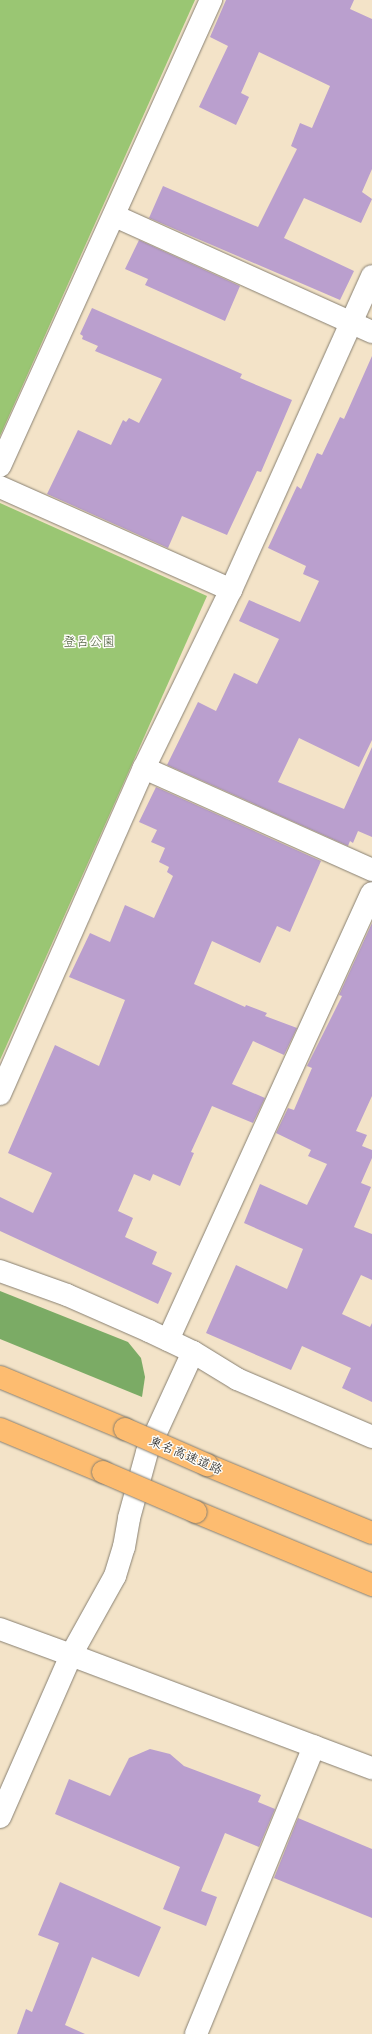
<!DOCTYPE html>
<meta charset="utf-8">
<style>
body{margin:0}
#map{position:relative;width:372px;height:2034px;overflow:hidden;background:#f3e3c8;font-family:"Patrick Hand","Klee One",sans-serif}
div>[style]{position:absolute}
.green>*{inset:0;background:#9ac673}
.forest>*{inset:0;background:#7bab65}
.building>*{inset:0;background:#ba9fce}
.roads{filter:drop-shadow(0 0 1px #888072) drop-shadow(0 0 1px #888072)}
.minor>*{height:22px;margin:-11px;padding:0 11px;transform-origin:11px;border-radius:11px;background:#fff}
.tertiary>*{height:22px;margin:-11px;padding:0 11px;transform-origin:11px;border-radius:11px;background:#fff}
.motorway>*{height:22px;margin:-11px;padding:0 11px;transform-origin:11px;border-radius:11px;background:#fdbc70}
.bridges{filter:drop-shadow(0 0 1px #888072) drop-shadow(0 0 1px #888072)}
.motorway-bridge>*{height:22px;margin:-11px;padding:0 11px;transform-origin:11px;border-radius:11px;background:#fdbc70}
span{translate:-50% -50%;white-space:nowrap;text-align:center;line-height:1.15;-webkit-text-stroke:3px #fdfcf7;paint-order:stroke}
.park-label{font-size:13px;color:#4e603f}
.street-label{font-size:13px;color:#1c1c1c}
</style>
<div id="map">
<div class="green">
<div style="clip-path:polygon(0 0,195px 0,0 436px)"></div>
<div style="clip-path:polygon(0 503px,207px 596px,0 1060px)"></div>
</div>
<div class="forest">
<div style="clip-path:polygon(0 1291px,128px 1342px,141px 1358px,145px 1377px,142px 1397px,0 1339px)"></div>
</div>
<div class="building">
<div style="clip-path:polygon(226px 0,354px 0,350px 9px,372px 19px,372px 169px,362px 192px,372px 199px,361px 223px,304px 198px,284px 238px,354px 271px,340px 300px,149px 218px,163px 186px,258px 227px,297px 149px,291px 146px,300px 123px,312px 128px,330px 86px,259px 52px,241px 93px,249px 97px,236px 125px,199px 107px,228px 46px,210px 37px)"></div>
<div style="clip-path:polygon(139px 240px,240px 286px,225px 321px,145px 285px,148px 279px,125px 269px)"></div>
<div style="clip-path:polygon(92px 308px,242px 374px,240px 378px,292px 400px,261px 472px,257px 471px,227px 535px,182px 516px,168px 548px,47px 494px,78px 430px,111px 445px,123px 420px,126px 422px,129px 418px,139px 423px,162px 379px,95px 351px,98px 346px,82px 339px,83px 336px,80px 334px)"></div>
<div style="clip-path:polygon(372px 356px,372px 740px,359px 767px,299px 738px,278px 782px,344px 809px,372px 747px,372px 837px,358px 831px,353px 843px,350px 841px,348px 846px,167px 765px,198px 702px,216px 711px,234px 673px,257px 684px,279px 639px,239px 621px,249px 600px,300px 622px,319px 581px,303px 574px,306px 566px,268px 548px,297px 486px,301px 489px,317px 453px,322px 455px,340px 417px,344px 419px)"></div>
<div style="clip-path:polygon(156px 787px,321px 861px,290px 932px,277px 926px,260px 963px,212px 941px,194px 984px,245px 1007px,246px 1005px,267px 1013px,265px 1016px,297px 1028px,284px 1055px,253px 1041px,232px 1084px,265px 1098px,253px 1123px,212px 1106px,191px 1152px,194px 1153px,180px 1186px,153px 1174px,150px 1181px,134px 1174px,118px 1211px,133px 1218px,125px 1237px,157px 1252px,152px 1264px,172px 1273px,158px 1304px,0 1231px,0 1197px,33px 1213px,52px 1173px,8px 1153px,55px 1045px,99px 1066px,125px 1000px,69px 977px,90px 933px,110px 942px,125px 905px,154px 918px,173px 876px,167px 872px,169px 867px,159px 862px,165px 848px,151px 842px,157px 830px,139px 822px)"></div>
<div style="clip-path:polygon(372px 923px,372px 1096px,356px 1131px,367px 1135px,362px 1146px,372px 1150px,372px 1158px,361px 1183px,371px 1187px,354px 1227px,372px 1234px,372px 1280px,361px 1275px,342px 1314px,370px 1327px,372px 1323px,372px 1402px,342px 1388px,351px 1368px,302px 1346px,291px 1370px,206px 1333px,236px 1265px,287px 1289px,303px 1249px,244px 1223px,260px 1184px,307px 1205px,327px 1164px,308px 1156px,311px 1150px,276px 1133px,288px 1108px,294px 1110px,312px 1068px,307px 1066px,342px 996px,339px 995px)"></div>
<div style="clip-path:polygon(150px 1749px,170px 1754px,184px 1766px,261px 1795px,258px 1802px,275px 1809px,259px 1847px,225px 1833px,201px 1891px,217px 1897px,206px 1926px,163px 1909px,180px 1867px,55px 1814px,69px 1779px,110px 1796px,129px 1758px)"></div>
<div style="clip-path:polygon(298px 1818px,372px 1849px,372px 1918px,274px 1878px)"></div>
<div style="clip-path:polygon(60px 1882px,161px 1927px,139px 1977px,92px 1957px,65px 2025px,85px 2034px,17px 2034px,26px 2009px,32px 2012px,59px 1943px,38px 1935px)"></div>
</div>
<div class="roads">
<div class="minor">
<div style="left:115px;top:216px;width:282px;rotate:24.3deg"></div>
<div style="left:0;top:466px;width:512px;rotate:-65.64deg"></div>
<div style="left:0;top:487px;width:253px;rotate:24deg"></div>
<div style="left:144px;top:768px;width:250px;rotate:24.1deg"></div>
<div style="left:0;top:1094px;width:356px;rotate:-66.2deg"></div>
<div style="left:144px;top:768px;width:198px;rotate:-64deg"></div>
<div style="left:231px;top:590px;width:344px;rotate:-65.8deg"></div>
<div style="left:0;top:1271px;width:71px;rotate:19.7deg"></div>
<div style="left:67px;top:1295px;width:90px;rotate:23.7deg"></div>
<div style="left:149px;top:1331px;width:49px;rotate:25.5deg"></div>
<div style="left:193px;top:1352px;width:52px;rotate:31.5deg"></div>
<div style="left:237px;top:1379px;width:147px;rotate:23.2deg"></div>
<div style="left:168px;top:1340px;width:491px;rotate:-65.5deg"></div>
<div style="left:129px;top:1518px;width:68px;rotate:-74.7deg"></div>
<div style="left:147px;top:1452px;width:110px;rotate:-65.3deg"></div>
<div style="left:71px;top:1655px;width:322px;rotate:20.6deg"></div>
<div style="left:196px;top:2034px;width:311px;rotate:-67.7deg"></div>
</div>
<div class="tertiary">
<div style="left:0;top:1629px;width:76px;rotate:20.1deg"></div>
<div style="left:0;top:1817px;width:177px;rotate:-66.3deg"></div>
<div style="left:71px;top:1655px;width:90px;rotate:-60.9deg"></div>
<div style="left:115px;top:1576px;width:30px;rotate:-73deg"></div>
<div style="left:124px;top:1547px;width:29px;rotate:-80deg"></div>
</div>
<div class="motorway">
<div style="left:0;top:1377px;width:135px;rotate:22.6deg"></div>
<div style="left:0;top:1429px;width:112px;rotate:22.7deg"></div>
<div style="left:207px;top:1465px;width:178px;rotate:22.4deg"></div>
<div style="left:196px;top:1512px;width:191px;rotate:22.5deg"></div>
</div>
</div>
<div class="bridges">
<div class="motorway-bridge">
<div style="left:125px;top:1429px;width:90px;rotate:23.7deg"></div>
<div style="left:103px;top:1472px;width:101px;rotate:23.3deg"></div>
</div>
</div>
<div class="park-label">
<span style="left:89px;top:641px">登呂公園</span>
</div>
<div class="street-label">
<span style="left:186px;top:1455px;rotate:23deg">東名高速道路</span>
</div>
</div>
